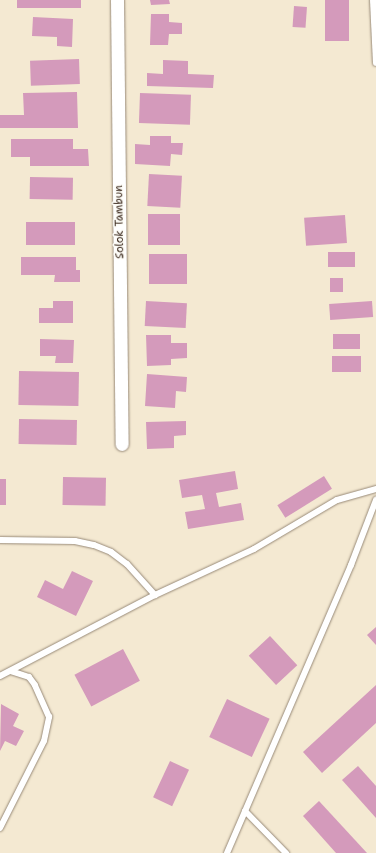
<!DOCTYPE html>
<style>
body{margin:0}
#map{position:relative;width:376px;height:853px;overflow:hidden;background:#f4e9d2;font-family:"Shantell Sans",sans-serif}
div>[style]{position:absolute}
.building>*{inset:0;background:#d49abb;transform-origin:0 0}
.roads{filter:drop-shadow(0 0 1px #988a78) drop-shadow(0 0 1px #988a78)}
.lane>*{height:6px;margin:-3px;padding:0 3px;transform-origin:3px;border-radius:3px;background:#fff}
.street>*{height:13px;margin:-6.5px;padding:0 6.5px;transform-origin:6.5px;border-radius:6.5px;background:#fff}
span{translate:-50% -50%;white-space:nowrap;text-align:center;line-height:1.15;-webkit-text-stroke:3px #fdfcf7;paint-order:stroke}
.street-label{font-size:11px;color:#3b2a1e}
</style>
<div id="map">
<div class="building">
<div style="left:17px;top:0;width:64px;height:8px"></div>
<div style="clip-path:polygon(150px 0,169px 0,170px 4px,151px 5px)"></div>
<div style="left:325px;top:0;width:24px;height:41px"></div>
<div style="left:294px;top:6px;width:13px;height:21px;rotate:4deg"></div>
<div style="clip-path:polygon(151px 14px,169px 14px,169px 22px,182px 23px,182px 34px,169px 34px,168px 45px,150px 45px)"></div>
<div style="clip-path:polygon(33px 17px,73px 19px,72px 47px,57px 46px,57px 37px,32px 36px)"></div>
<div style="left:79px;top:59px;width:25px;height:49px;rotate:88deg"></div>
<div style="clip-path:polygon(163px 60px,188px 61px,188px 74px,214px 75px,213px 88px,147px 86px,147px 73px,163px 74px)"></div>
<div style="clip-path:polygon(77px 92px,78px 128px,0 128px,0 115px,24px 115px,23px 93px)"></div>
<div style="left:140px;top:93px;width:51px;height:30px;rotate:2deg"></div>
<div style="clip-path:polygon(150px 136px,171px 136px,171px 143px,183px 143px,182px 155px,171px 154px,170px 166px,135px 164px,135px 144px,150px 145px)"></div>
<div style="clip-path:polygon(11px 139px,73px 139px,73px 149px,88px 149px,89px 166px,30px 166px,30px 157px,11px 157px)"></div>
<div style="left:149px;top:174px;width:33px;height:32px;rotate:3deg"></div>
<div style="left:30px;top:177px;width:43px;height:22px;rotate:1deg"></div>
<div style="left:148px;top:214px;width:32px;height:31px"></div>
<div style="left:345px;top:215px;width:28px;height:41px;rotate:86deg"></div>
<div style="left:75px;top:222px;width:23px;height:49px;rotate:90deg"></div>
<div style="left:355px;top:252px;width:15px;height:27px;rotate:90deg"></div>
<div style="left:149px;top:254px;width:38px;height:30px"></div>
<div style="clip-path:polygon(21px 257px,76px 257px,76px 270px,80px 270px,80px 282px,54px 282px,55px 275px,21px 275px)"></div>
<div style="left:330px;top:278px;width:13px;height:14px"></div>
<div style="clip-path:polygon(53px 301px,73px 301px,73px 323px,39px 323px,39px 308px,53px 308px)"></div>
<div style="left:146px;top:301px;width:41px;height:25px;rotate:3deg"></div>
<div style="left:372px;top:301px;width:16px;height:43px;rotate:86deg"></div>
<div style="left:333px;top:334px;width:27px;height:15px"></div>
<div style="clip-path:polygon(146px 335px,171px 335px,171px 343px,187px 343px,187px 358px,171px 359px,171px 365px,147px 366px)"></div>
<div style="clip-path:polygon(40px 339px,74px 340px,73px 363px,55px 363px,56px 356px,40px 356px)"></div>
<div style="left:332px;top:356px;width:29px;height:16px"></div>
<div style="left:19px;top:371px;width:60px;height:34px;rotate:1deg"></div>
<div style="clip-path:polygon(147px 374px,187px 377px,186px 392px,176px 391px,175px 408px,145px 406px)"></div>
<div style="left:19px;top:419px;width:58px;height:25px;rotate:1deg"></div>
<div style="clip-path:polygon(186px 421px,186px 435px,174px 436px,174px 448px,147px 449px,146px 422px)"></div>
<div style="clip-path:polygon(235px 471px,238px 489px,216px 493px,219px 507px,241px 503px,244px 520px,188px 529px,185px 512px,205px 509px,202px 495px,182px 498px,179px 480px)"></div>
<div style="left:324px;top:476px;width:15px;height:55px;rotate:58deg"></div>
<div style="left:63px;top:477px;width:43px;height:28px;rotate:1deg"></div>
<div style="left:6px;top:479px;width:26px;height:6px;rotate:90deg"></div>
<div style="clip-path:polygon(72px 571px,93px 581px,76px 616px,37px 597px,45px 580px,63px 589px)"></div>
<div style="clip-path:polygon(376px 627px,376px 645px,367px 635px)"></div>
<div style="left:270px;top:636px;width:40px;height:29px;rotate:47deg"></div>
<div style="left:123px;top:649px;width:36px;height:55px;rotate:62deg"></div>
<div style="clip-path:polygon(376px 685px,376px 723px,322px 773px,303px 752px)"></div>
<div style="left:227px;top:699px;width:47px;height:42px;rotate:25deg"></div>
<div style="clip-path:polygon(1px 704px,19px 714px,13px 726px,24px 731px,16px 746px,5px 741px,0 751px)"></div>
<div style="left:170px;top:761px;width:21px;height:40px;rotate:25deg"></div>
<div style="clip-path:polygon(358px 766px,376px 786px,376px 818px,342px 780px)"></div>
<div style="clip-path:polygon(319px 801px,367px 853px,336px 853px,303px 816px)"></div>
</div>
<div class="roads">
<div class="lane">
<div style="left:373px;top:0;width:63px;rotate:87.3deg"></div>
<div style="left:0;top:540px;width:75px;rotate:0.8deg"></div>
<div style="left:75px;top:541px;width:19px;rotate:12deg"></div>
<div style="left:94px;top:545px;width:18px;rotate:22deg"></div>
<div style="left:111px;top:552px;width:20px;rotate:37deg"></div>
<div style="left:127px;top:564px;width:42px;rotate:47.9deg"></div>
<div style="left:0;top:676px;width:175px;rotate:-27.6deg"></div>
<div style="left:155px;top:595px;width:109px;rotate:-24.9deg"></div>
<div style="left:254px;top:549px;width:96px;rotate:-30.6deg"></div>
<div style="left:337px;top:500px;width:41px;rotate:-15.8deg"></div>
<div style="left:245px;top:811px;width:59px;rotate:45.7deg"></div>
<div style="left:0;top:828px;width:97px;rotate:-63.2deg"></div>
<div style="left:44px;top:741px;width:25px;rotate:-78deg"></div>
<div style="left:49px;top:717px;width:35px;rotate:-114deg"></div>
<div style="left:35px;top:685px;width:10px;rotate:-127deg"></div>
<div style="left:29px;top:677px;width:19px;rotate:-162deg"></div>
<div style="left:227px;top:853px;width:314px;rotate:-66.7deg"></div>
<div style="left:351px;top:565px;width:70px;rotate:-69deg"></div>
</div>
<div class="street">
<div style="left:117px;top:0;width:444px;rotate:89.4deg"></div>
</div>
</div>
<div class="street-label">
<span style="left:120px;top:222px;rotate:-91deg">Solok Tambun</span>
</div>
</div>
